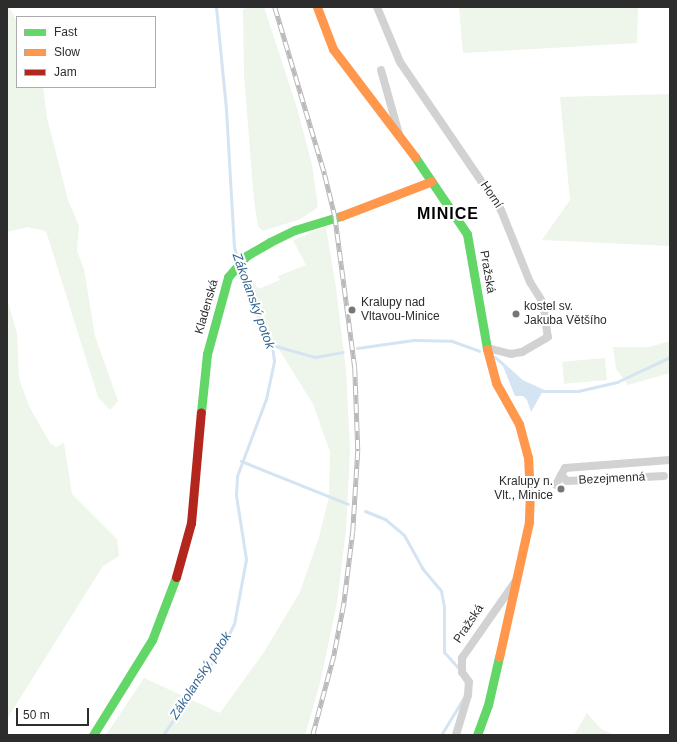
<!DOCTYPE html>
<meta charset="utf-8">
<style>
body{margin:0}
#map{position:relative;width:677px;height:742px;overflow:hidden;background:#fff;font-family:Helvetica,sans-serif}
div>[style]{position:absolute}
.green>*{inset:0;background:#eef5ea;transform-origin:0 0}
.water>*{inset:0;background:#d5e4f2}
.stream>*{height:3px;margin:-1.5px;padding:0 1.5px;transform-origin:1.5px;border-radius:1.5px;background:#d5e4f2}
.street>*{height:8px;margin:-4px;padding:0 4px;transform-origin:4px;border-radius:4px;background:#d2d2d2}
.fast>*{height:9px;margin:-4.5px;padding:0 4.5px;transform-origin:4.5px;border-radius:4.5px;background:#63d668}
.slow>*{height:9px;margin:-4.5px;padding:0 4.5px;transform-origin:4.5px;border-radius:4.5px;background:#ff974d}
.jam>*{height:9px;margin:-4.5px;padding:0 4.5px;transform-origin:4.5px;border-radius:4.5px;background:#b3261e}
.rail>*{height:4.5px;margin-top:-2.25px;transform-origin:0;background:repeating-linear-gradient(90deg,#fff 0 9px,#b9b9b9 0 18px);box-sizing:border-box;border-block:1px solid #b9b9b9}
.dots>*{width:11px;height:11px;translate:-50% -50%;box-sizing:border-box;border:2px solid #fff;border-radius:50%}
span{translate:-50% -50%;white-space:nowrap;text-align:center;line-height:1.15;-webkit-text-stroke:4px #fff;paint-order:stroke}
.street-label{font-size:12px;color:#2d2d2d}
.poi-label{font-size:12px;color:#2d2d2d}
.left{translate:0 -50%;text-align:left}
.right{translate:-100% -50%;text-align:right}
.water-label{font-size:13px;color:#356794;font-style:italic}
.district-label{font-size:16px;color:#000;font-weight:700;letter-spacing:1px}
.frame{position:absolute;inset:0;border:8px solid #2d2d2d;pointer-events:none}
.legend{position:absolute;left:16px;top:16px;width:140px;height:72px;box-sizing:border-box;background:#fff;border:1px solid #ababab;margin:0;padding:5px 7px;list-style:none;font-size:12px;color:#2d2d2d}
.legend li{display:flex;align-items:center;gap:8px;height:20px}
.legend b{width:20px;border:1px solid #ababab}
.scale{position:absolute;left:16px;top:708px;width:73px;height:18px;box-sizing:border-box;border:2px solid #2d2d2d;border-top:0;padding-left:5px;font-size:12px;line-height:14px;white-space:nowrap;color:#2d2d2d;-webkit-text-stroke:3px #fff;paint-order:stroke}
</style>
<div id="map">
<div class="green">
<div style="clip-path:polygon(7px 7px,9px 7px,17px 22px,17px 87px,43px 87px,47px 118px,68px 200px,79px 226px,77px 251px,84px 269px,95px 336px,118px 401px,110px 410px,98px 397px,46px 231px,27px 227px,7px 232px)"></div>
<div style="clip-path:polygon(254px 7px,264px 7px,297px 108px,312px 165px,318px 207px,301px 219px,263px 231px,258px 226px,254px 201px,244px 75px,243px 9px)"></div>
<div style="clip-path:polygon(459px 7px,638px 7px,637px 43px,463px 53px)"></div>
<div style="clip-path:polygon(670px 94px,670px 246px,542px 240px,570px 200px,560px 97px)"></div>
<div style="clip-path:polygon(326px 227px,336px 288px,346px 370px,350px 451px,346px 530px,337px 603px,320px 683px,305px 735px,106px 735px,144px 678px,220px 713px,264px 652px,300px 592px,319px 537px,329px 497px,330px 452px,313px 404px,270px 335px,256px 317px,245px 291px,244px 267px,258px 289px,280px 280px,278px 276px,306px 265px,293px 240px)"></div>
<div style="clip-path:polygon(7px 299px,17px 333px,19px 379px,30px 408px,50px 443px,56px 447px,64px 443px,72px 494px,117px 539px,119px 556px,103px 566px,7px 719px)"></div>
<div style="clip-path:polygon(670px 341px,670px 373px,628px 385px,616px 369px,613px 347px,649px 347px)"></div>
<div style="left:605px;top:358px;width:22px;height:43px;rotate:85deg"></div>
<div style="clip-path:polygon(587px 713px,601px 729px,615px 735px,574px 735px)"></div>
</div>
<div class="water">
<div style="clip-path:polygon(501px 361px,522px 381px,543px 391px,531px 412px,527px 400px,523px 396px,515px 396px)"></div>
</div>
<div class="stream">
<div style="left:216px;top:7px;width:102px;rotate:84.4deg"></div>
<div style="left:226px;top:109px;width:138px;rotate:86.7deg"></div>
<div style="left:234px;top:247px;width:15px;rotate:74deg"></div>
<div style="left:272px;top:345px;width:45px;rotate:15.6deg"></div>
<div style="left:315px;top:357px;width:28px;rotate:-10deg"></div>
<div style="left:357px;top:348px;width:57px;rotate:-8.1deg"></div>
<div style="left:413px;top:340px;width:39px;rotate:1deg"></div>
<div style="left:452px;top:341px;width:29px;rotate:20deg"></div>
<div style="left:495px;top:357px;width:36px;rotate:42deg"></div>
<div style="left:522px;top:381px;width:23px;rotate:25deg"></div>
<div style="left:543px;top:391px;width:35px"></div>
<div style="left:578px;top:391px;width:40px;rotate:-13deg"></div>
<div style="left:617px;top:382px;width:59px;rotate:-25.3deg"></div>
<div style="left:241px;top:461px;width:115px;rotate:21.9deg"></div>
<div style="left:365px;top:511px;width:22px;rotate:22deg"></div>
<div style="left:385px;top:519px;width:25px;rotate:40deg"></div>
<div style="left:404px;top:535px;width:38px;rotate:61deg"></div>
<div style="left:422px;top:568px;width:30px;rotate:50deg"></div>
<div style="left:441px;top:591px;width:16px;rotate:79deg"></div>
<div style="left:444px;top:607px;width:45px;rotate:90deg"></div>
<div style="left:444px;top:652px;width:25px;rotate:48deg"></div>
<div style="left:163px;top:735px;width:109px;rotate:-55.9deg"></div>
<div style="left:224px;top:645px;width:23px;rotate:-65deg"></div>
<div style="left:234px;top:624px;width:66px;rotate:-79.5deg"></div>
<div style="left:246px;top:559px;width:65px;rotate:-98.9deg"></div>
<div style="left:236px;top:495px;width:19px;rotate:-87deg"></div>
<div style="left:237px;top:476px;width:82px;rotate:-69.4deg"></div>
<div style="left:266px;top:399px;width:39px;rotate:-78deg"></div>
<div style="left:274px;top:361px;width:16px;rotate:-97deg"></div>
<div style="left:272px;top:345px;width:54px;rotate:-115.1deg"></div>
<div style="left:249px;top:296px;width:29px;rotate:-108deg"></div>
<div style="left:441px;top:735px;width:42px;rotate:-58.6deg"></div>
</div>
<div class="street">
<div style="left:377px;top:7px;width:60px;rotate:67.3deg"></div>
<div style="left:400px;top:62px;width:179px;rotate:55.7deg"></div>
<div style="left:501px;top:210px;width:78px;rotate:68.1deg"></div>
<div style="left:530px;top:282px;width:25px;rotate:58deg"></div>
<div style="left:543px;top:303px;width:34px;rotate:82deg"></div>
<div style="left:548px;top:337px;width:30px;rotate:150deg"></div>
<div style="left:522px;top:352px;width:11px;rotate:170deg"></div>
<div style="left:511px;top:354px;width:25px;rotate:-166deg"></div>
<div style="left:381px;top:70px;width:66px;rotate:74.3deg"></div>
<div style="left:561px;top:475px;width:8px;rotate:45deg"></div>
<div style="left:567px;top:481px;width:97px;rotate:-3deg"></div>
<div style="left:556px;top:485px;width:19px;rotate:-62deg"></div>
<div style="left:565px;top:468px;width:105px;rotate:-4.4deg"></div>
<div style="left:456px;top:735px;width:42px;rotate:-73.3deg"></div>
<div style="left:468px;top:695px;width:13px;rotate:-86deg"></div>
<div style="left:469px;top:682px;width:12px;rotate:-125deg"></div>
<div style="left:462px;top:672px;width:14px;rotate:-90deg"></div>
<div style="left:462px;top:658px;width:93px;rotate:-55.1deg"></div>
</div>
<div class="fast">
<div style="left:415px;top:157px;width:93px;rotate:56deg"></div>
<div style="left:467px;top:234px;width:117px;rotate:80.1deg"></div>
<div style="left:201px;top:412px;width:58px;rotate:-84.1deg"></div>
<div style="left:207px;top:354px;width:80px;rotate:-74.7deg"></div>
<div style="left:228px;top:277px;width:28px;rotate:-49deg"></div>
<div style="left:246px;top:256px;width:28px;rotate:-30deg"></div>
<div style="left:270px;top:242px;width:28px;rotate:-26deg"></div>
<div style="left:295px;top:230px;width:48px;rotate:-16.9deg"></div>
<div style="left:93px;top:735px;width:112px;rotate:-58.2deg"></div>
<div style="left:152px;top:640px;width:67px;rotate:-69.1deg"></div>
<div style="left:477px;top:735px;width:32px;rotate:-70deg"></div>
<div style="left:488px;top:705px;width:49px;rotate:-77.1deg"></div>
</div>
<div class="slow">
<div style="left:317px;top:7px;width:45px;rotate:69.1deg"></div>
<div style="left:333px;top:49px;width:136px;rotate:52.8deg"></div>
<div style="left:341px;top:216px;width:97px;rotate:-21deg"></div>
<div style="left:487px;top:349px;width:35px;rotate:75deg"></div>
<div style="left:496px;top:383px;width:47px;rotate:60.7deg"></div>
<div style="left:519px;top:424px;width:34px;rotate:75deg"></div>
<div style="left:528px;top:457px;width:33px;rotate:87deg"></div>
<div style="left:530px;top:490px;width:32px;rotate:92deg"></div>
<div style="left:529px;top:522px;width:138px;rotate:102.5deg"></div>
</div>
<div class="jam">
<div style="left:176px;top:577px;width:56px;rotate:-74.5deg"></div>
<div style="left:191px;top:523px;width:111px;rotate:-84.9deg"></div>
</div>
<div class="rail">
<div style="left:275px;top:7px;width:175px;rotate:73.4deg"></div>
<div style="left:325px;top:175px;width:42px;rotate:76.3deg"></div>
<div style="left:335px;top:216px;width:153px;rotate:82.5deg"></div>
<div style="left:355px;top:368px;width:83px;rotate:87.9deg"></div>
<div style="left:358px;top:451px;width:80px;rotate:93.6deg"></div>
<div style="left:353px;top:531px;width:74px;rotate:97deg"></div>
<div style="left:344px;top:604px;width:53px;rotate:100.9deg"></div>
<div style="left:334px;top:656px;width:82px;rotate:104.9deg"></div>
</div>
<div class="dots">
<div style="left:352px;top:310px;background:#767676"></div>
<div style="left:516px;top:314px;background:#767676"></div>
<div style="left:561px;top:489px;background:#767676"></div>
</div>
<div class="street-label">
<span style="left:491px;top:195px;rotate:56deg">Horní</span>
<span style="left:487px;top:272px;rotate:80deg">Pražská</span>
<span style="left:207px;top:307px;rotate:-74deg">Kladenská</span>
<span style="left:612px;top:479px;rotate:-3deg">Bezejmenná</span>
<span style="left:469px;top:624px;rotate:-56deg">Pražská</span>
</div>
<div class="poi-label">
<span class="left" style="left:361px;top:310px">Kralupy nad<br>Vltavou-Minice</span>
<span class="left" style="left:524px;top:314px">kostel sv.<br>Jakuba Většího</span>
<span class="right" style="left:553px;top:489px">Kralupy n.<br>Vlt., Minice</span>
</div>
<div class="water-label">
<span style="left:253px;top:301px;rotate:70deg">Zákolanský potok</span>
<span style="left:201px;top:676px;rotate:-57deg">Zákolanský potok</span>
</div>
<div class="district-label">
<span style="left:448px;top:214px">MINICE</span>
</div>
<div class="frame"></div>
<ul class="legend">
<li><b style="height:5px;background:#63d668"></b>Fast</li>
<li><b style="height:5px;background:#ff974d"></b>Slow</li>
<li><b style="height:5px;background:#b3261e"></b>Jam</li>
</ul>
<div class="scale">50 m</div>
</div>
